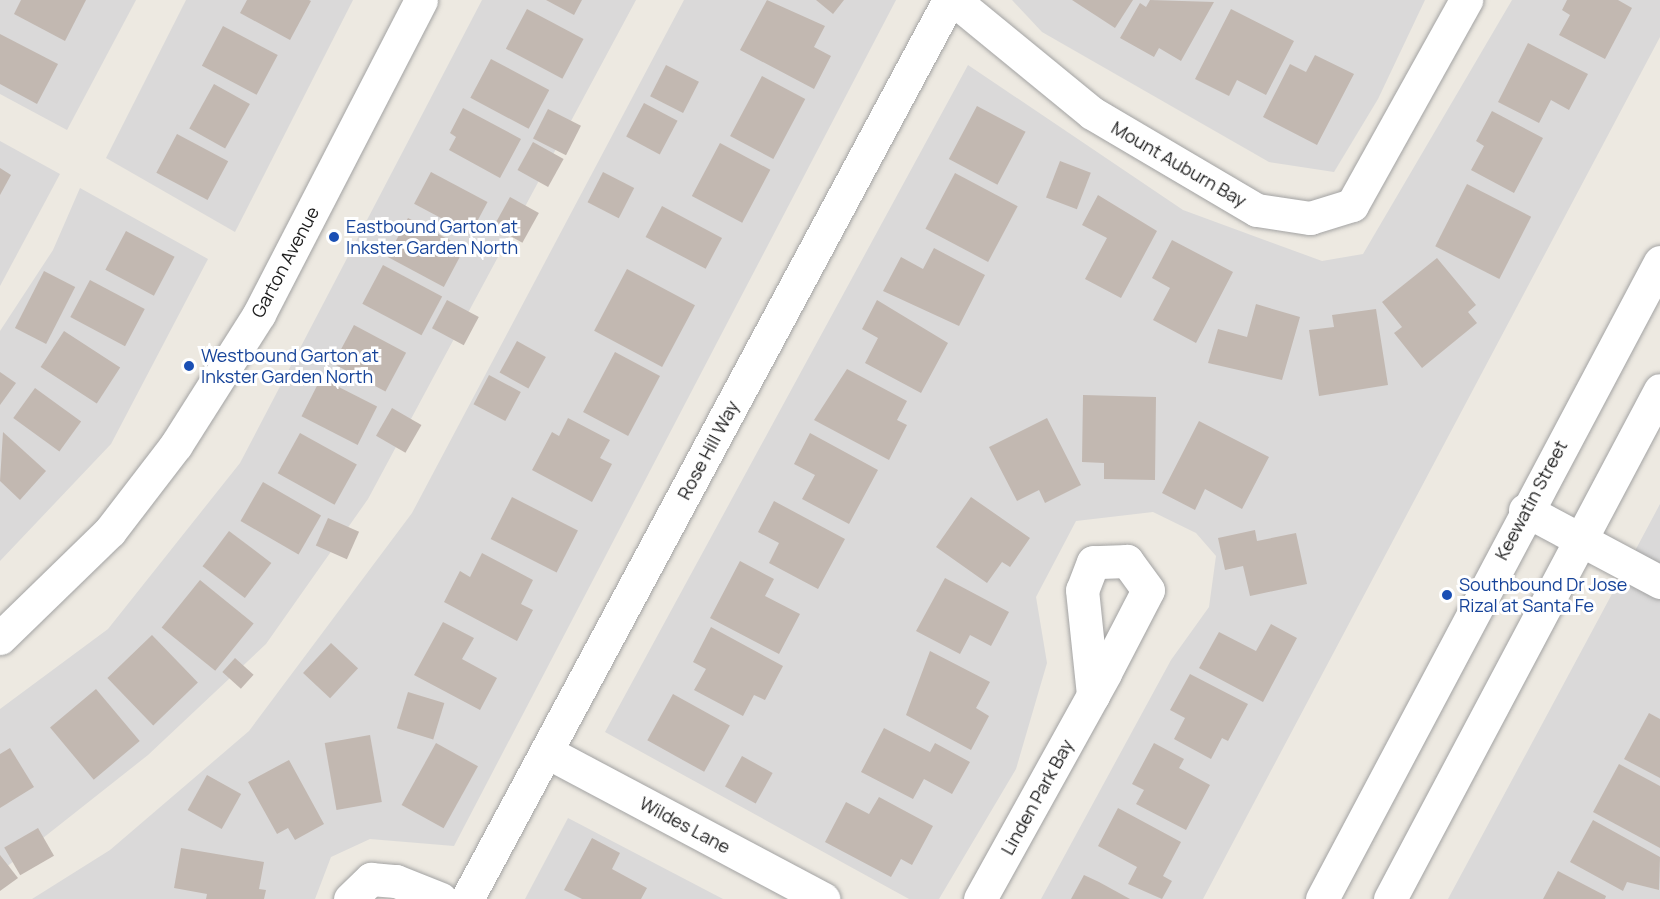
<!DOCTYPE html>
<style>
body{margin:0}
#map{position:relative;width:1660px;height:899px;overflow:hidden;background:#ede9e1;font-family:Manrope,sans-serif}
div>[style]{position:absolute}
.residential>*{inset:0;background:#dad9d9}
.building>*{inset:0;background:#c2b8b1;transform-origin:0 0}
.roads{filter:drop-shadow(0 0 2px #a3a3a3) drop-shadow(0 0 2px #a3a3a3)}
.minor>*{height:33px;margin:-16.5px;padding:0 16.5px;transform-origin:16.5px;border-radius:16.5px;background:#fff}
.dots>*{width:16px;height:16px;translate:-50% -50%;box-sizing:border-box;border:3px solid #fff;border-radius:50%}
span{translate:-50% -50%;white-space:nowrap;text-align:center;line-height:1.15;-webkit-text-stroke:6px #fff;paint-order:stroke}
.street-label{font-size:18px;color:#1c1c1c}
.transit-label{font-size:18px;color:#164399}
.left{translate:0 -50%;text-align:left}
</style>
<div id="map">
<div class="residential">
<div style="clip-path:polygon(0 0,136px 0,67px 130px,0 94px)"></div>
<div style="clip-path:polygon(186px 0,353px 0,235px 232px,106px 158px)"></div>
<div style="clip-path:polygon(482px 0,636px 0,368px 499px,266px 644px,148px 755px,0 872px,0 709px,108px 629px,240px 463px)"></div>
<div style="clip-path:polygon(684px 0,896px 0,454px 846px,370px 839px,331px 857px,315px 899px,32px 899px,110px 850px,249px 731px,412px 513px)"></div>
<div style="clip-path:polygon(1012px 0,1425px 0,1378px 99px,1334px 172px,1269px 162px,1042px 32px)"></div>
<div style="clip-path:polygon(1512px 0,1660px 0,1660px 37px,1203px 899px,1041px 899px,1171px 660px,1209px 607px,1216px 556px,1196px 533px,1153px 512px,1076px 521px,1036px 597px,1047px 663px,1016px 769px,939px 899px,909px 899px,605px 732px,968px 65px,1183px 210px,1322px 261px,1363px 254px)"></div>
<div style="clip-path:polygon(0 141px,60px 174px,0 286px)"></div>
<div style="clip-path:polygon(80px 188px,208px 259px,111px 444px,0 561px,0 331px,53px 250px)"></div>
<div style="clip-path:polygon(1660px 504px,1660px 899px,1448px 899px,1605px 607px)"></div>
<div style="clip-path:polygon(568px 818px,723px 899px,525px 899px)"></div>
</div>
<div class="building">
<div style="clip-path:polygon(21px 0,86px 0,65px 41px,14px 14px)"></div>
<div style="clip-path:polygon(247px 0,309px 0,311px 1px,290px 40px,240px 13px)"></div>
<div style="clip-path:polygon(546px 0,582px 0,574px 15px)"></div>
<div style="clip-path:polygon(767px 0,825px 26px,814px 47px,831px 56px,814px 89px,740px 50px)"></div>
<div style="clip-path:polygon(816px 0,844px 0,833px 14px)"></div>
<div style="clip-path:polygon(1072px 0,1133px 0,1115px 28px)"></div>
<div style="clip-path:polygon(1150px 0,1214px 2px,1181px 61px,1159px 48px,1154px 57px,1120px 38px,1140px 3px,1146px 7px)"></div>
<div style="clip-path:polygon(1567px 0,1618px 0,1632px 8px,1605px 59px,1559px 35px,1570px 15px,1562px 10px)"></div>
<div style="left:527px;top:9px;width:64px;height:45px;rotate:28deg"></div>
<div style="clip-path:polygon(1231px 9px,1294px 41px,1266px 95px,1237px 80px,1229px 96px,1195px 79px)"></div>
<div style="left:223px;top:26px;width:62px;height:45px;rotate:28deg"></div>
<div style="clip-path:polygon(0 34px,58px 64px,37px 104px,0 84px)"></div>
<div style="clip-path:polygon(1528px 43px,1588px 74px,1569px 110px,1551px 100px,1539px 123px,1498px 102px)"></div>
<div style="clip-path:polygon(1315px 55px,1354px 74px,1317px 145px,1263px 117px,1290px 64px,1306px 72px)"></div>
<div style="left:491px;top:59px;width:66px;height:44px;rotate:28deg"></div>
<div style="left:666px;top:65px;width:37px;height:35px;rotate:27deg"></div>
<div style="left:762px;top:76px;width:49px;height:68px;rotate:28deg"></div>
<div style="left:214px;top:84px;width:41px;height:51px;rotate:29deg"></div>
<div style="left:644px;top:103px;width:38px;height:38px;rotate:28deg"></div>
<div style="left:977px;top:106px;width:55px;height:60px;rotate:28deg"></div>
<div style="clip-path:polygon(463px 108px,521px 139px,500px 178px,449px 150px,456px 137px,450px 133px)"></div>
<div style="left:548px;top:109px;width:37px;height:33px;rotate:27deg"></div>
<div style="clip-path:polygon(1492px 111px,1543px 138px,1514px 193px,1471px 170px,1484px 146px,1476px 141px)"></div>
<div style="left:177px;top:134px;width:58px;height:44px;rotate:28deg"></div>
<div style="left:533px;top:142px;width:35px;height:32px;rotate:29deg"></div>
<div style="left:720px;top:143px;width:57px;height:60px;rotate:28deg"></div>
<div style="left:1060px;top:161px;width:33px;height:39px;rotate:21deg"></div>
<div style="clip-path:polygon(0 168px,11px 175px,0 195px)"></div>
<div style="left:431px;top:172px;width:64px;height:36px;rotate:28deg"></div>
<div style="left:603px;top:172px;width:35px;height:34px;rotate:27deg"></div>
<div style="left:955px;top:173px;width:71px;height:63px;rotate:28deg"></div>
<div style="left:1467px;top:184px;width:72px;height:70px;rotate:27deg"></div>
<div style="clip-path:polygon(1098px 195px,1157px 231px,1121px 298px,1085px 279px,1107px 238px,1082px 225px)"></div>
<div style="left:510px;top:197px;width:33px;height:34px;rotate:29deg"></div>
<div style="left:662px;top:206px;width:68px;height:35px;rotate:28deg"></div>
<div style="left:408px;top:218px;width:64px;height:44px;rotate:28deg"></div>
<div style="left:126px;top:231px;width:55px;height:44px;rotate:28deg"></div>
<div style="clip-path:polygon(1172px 240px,1233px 272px,1196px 343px,1153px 320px,1170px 288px,1152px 278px)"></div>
<div style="clip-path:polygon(934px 248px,985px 275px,959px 326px,883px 291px,901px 257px,923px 269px)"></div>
<div style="clip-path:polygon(1437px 258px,1476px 305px,1468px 312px,1477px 323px,1422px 368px,1394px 333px,1402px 327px,1382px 302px)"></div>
<div style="left:383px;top:265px;width:67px;height:44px;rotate:28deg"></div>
<div style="left:627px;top:269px;width:77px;height:70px;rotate:28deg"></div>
<div style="left:44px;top:271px;width:35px;height:64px;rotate:27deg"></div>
<div style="left:90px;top:280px;width:62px;height:42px;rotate:28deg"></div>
<div style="left:447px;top:300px;width:36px;height:32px;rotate:28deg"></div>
<div style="clip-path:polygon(877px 300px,948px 343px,921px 393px,865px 363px,878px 338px,862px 329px)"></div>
<div style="clip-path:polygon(1256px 304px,1300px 317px,1282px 380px,1208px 363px,1218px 329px,1247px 337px)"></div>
<div style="clip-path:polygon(1376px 309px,1388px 385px,1319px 396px,1309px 330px,1334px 327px,1332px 315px)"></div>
<div style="left:354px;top:325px;width:59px;height:44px;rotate:28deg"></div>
<div style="left:64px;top:331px;width:67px;height:43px;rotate:33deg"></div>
<div style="left:517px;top:341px;width:33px;height:36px;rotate:29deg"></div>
<div style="left:615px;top:352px;width:51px;height:68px;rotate:28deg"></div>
<div style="clip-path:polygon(847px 369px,907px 401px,897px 420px,907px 425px,889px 460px,814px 420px)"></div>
<div style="clip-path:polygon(0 372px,16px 383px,0 405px)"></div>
<div style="left:489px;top:375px;width:36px;height:33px;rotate:28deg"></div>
<div style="left:321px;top:378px;width:63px;height:43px;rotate:27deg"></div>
<div style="left:35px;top:388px;width:57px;height:37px;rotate:36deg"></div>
<div style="clip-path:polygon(1083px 395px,1156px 397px,1155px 480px,1104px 479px,1104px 463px,1082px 462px)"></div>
<div style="left:392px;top:408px;width:34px;height:32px;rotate:30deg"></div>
<div style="clip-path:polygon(568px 418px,610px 440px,600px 458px,612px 464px,592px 502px,532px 470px,552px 432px,559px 436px)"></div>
<div style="clip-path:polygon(1047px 418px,1081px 485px,1045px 503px,1039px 490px,1017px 501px,989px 447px)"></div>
<div style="clip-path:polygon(1199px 421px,1269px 457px,1242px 509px,1205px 489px,1195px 510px,1162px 493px)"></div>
<div style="clip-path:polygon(3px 432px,46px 471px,20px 500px,0 481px)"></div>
<div style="left:300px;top:433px;width:65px;height:46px;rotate:29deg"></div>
<div style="clip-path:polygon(810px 433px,878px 470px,849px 524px,802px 499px,815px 475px,794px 464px)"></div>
<div style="left:263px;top:482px;width:67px;height:45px;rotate:30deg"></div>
<div style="left:512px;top:497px;width:74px;height:47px;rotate:27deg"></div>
<div style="clip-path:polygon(971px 497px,1030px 538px,1010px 567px,1002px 562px,987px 583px,936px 547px)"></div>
<div style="clip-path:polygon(774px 501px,845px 539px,818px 589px,769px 563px,779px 543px,758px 532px)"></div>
<div style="left:328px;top:518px;width:34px;height:30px;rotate:24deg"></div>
<div style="clip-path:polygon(1255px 530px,1257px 541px,1296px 533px,1307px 584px,1250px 596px,1243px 566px,1225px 570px,1218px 538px)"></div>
<div style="left:229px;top:531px;width:53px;height:44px;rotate:37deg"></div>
<div style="clip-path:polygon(482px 553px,533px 580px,521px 604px,533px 610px,517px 641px,444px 602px,460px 571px,470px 577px)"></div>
<div style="clip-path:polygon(740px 561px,774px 579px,765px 596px,800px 614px,779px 654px,710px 618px)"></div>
<div style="clip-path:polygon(945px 578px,1009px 612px,991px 646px,970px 635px,960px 654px,916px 631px)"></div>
<div style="left:200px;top:580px;width:69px;height:61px;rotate:39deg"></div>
<div style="clip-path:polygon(443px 622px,474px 638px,462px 659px,497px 678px,480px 710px,414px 675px)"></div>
<div style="clip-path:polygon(1271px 624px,1297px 638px,1263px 702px,1199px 668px,1219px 632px,1256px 651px)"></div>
<div style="clip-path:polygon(711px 627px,783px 666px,765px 700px,754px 695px,743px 716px,694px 690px,706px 669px,693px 662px)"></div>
<div style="left:152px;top:635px;width:66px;height:62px;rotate:46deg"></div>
<div style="left:331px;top:643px;width:37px;height:41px;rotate:43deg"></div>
<div style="clip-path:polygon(930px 651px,990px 682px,976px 708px,989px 716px,971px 750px,906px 715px)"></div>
<div style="left:235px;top:658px;width:25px;height:19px;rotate:42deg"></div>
<div style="clip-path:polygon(1190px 674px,1248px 704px,1228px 741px,1222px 738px,1211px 759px,1174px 739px,1185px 718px,1170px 710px)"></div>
<div style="left:96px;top:689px;width:68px;height:60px;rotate:50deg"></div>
<div style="left:408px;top:692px;width:38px;height:38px;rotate:17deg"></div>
<div style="left:673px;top:694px;width:65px;height:53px;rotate:29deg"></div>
<div style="clip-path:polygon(1649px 713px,1660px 719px,1660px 778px,1624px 759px)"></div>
<div style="clip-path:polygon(884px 728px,930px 752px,935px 743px,970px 762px,952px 794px,924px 779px,913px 799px,861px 772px)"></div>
<div style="left:370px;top:735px;width:68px;height:46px;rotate:80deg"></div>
<div style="left:436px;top:743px;width:48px;height:71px;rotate:29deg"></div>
<div style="clip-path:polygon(1154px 743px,1184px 759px,1179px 768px,1210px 785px,1186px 830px,1136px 804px,1144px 790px,1132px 784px)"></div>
<div style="clip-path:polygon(10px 748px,34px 787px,0 808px,0 754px)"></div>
<div style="left:742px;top:756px;width:35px;height:35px;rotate:29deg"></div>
<div style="clip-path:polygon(289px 760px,324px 824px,295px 840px,288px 828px,277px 834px,248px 782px)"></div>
<div style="clip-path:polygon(1619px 764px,1660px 786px,1660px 848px,1593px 812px)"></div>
<div style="left:207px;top:775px;width:39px;height:40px;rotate:29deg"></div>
<div style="clip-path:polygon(879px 797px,933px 826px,912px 865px,901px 859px,891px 877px,825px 842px,846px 802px,869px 814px)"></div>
<div style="clip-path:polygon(1118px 808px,1181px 842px,1163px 876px,1172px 881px,1162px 899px,1128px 884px,1137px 867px,1098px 846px)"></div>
<div style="clip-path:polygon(1593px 820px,1660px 857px,1659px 890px,1627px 882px,1623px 891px,1570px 862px)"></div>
<div style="left:38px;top:828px;width:32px;height:39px;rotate:60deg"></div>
<div style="clip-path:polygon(592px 838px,620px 853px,612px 869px,647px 888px,641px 899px,582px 899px,564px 890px)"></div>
<div style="clip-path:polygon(181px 848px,264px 862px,259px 889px,266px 890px,264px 899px,206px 899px,207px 894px,174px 888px)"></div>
<div style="clip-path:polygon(0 855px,18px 878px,0 891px)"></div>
<div style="clip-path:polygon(1558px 871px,1606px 896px,1605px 899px,1543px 899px)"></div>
<div style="clip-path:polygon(1084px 875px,1099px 882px,1130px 899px,1071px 899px)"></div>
</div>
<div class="roads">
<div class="minor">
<div style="left:954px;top:0;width:178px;rotate:39.3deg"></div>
<div style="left:1092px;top:113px;width:191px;rotate:30.5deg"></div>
<div style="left:1257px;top:210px;width:54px;rotate:8.6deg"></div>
<div style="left:1310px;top:218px;width:44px;rotate:-17.2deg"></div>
<div style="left:1352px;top:205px;width:235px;rotate:-60.9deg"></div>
<div style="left:1525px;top:510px;width:153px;rotate:28.1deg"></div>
<div style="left:0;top:638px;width:153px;rotate:-44.2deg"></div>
<div style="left:110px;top:531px;width:108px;rotate:-52.5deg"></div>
<div style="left:176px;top:445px;width:155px;rotate:-57.6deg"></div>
<div style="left:259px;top:314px;width:353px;rotate:-62.7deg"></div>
<div style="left:547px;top:752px;width:313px;rotate:28deg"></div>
<div style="left:350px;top:899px;width:29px;rotate:-44deg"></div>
<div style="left:371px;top:879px;width:25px;rotate:5deg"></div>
<div style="left:396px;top:881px;width:48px;rotate:21.8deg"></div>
<div style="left:467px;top:899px;width:1020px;rotate:-61.8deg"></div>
<div style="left:980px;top:899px;width:233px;rotate:-61deg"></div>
<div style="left:1093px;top:695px;width:25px;rotate:-61deg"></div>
<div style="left:1105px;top:673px;width:93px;rotate:-62.6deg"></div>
<div style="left:1148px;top:590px;width:36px;rotate:-126deg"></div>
<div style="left:1127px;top:561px;width:34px;rotate:178deg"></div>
<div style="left:1093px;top:562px;width:30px;rotate:111deg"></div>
<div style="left:1082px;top:590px;width:106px;rotate:84deg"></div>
<div style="left:1322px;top:899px;width:721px;rotate:-62.05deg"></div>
<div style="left:1390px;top:899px;width:576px;rotate:-62.06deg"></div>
</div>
</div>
<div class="dots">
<div style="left:334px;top:237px;background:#1a4fb4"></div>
<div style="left:189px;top:366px;background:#1a4fb4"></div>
<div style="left:1447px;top:595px;background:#1a4fb4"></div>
</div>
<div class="street-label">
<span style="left:1179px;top:164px;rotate:30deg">Mount Auburn Bay</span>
<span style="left:285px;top:262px;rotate:-62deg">Garton Avenue</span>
<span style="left:708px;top:450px;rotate:-62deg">Rose Hill Way</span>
<span style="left:1531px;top:500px;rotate:-62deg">Keewatin Street</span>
<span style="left:1037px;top:797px;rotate:-61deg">Linden Park Bay</span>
<span style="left:685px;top:825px;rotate:28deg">Wildes Lane</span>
</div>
<div class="transit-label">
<span class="left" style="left:346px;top:237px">Eastbound Garton at<br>Inkster Garden North</span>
<span class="left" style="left:201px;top:366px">Westbound Garton at<br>Inkster Garden North</span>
<span class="left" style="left:1459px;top:595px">Southbound Dr Jose<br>Rizal at Santa Fe</span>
</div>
</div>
